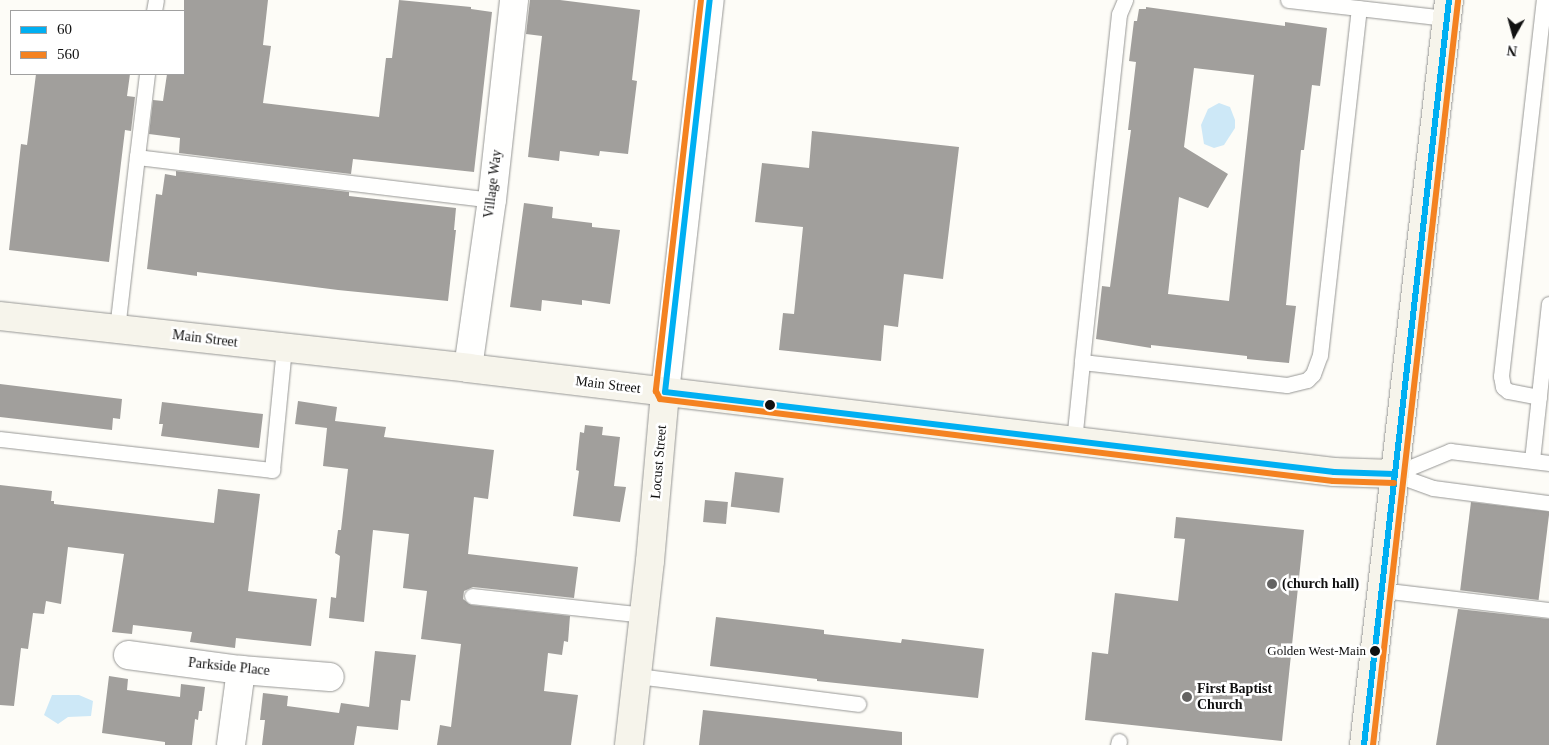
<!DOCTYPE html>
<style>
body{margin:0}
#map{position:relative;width:1549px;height:745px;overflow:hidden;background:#fdfcf7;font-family:Georgia,serif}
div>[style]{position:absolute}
.water>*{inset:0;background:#cde8f7}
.building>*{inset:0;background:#a19f9c;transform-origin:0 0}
.roads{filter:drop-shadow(0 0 1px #979795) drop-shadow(0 0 1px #979795)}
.lane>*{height:15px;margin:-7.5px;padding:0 7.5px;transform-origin:7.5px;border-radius:7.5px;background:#fffffe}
.street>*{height:28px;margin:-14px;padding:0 14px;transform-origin:14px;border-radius:14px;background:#fffffe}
.secondary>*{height:28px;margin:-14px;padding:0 14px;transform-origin:14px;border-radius:14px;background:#f6f4eb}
.bus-1>*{height:6px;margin:-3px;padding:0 3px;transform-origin:3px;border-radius:3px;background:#00aff2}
.bus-2>*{height:6px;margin:-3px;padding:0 3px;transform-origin:3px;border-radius:3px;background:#f48221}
.dots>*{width:14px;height:14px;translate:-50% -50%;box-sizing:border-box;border:2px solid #fff;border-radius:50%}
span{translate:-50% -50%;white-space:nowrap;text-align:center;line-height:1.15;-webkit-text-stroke:5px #fff;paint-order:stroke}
.bus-label{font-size:13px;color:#111}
.right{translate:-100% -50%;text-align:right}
.street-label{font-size:14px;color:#111}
.poi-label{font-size:14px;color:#111;font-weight:700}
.left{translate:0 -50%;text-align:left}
.legend{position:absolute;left:10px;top:10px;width:175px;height:65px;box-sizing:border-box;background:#fff;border:1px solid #a0a0a0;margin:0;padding:6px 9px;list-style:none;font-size:15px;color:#111}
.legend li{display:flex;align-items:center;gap:10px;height:25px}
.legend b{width:25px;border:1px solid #a0a0a0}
.north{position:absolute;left:1489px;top:10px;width:50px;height:50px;-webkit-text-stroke:4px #fff;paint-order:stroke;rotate:187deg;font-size:14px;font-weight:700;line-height:20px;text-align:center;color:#111}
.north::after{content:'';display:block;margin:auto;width:18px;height:22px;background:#111;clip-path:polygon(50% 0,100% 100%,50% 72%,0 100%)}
</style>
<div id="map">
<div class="water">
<div style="clip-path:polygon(1219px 103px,1230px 107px,1235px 120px,1235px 128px,1224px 145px,1214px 148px,1204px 144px,1201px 125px,1208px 109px)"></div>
<div style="clip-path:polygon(52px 695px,79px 695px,93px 701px,91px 716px,68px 717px,58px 724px,44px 715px)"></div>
</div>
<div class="building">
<div style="clip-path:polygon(184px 0,268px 0,263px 45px,271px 46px,263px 103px,379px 117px,386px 58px,392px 58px,399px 0,471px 7px,471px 9px,492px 12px,474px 172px,353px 159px,351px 174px,179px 153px,180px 138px,149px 134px,153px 100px,163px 101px,167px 74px,184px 74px)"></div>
<div style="clip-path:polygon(530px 0,560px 0,640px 10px,632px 80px,637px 81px,628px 154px,600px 151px,599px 156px,560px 151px,559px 161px,528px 157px,542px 36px,526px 34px)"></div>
<div style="clip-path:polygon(evenodd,1146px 7px,1285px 26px,1285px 22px,1327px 28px,1320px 86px,1312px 85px,1304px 150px,1301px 150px,1286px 305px,1296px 306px,1289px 363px,1247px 359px,1247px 356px,1151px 345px,1151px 348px,1096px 339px,1102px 286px,1110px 287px,1131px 130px,1128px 130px,1136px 62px,1129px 61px,1134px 21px,1137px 21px,1139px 9px,1146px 9px,1146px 7px,1194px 68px,1254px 75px,1229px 301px,1168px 294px,1179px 197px,1208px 208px,1228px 174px,1184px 147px,1194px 68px)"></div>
<div style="clip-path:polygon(36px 74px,130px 74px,127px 96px,135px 97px,131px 131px,125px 130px,109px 262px,9px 250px,21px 144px,27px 145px)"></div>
<div style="clip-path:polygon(812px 131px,959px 147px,943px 279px,904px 274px,898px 327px,884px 325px,881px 361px,779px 350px,783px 313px,794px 314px,803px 227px,755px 222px,762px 163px,809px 168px)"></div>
<div style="clip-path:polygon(176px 171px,349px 192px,349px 196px,456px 208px,454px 230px,456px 230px,448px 301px,338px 290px,197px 272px,197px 276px,147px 269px,156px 194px,162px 195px,165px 174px,176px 176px)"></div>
<div style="clip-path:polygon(524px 203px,553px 207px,552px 218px,592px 223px,592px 227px,620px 230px,610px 304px,582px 300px,582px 305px,542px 300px,541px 311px,510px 307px)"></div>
<div style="clip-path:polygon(0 384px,122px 399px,120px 419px,113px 418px,112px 430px,0 417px)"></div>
<div style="clip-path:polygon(298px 401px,337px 407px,335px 421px,386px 427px,384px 437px,494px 450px,488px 499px,474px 497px,468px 554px,578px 567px,574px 598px,473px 587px,464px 591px,463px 599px,471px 605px,570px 616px,568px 642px,564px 641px,562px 655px,548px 653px,544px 691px,578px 695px,571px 745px,437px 745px,440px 725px,451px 727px,461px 644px,421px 639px,427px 591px,403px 588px,409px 534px,373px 530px,364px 622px,329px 618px,331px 597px,336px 598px,340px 556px,335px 553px,338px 530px,341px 530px,348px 469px,323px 466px,327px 428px,295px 424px)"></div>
<div style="clip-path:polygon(162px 402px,263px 414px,259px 448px,161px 436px,163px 424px,159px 424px)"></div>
<div style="clip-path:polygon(585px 425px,603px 427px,602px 435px,620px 437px,614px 486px,626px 487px,620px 522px,573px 516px,579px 471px,576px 470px,580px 432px,584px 433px)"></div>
<div style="left:735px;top:472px;width:49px;height:35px;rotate:7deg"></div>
<div style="clip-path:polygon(0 485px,52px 491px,51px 501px,54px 501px,54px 504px,214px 523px,218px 489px,260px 494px,248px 591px,317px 599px,311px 646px,236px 638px,235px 648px,190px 642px,192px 632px,133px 625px,132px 634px,112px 632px,124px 554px,68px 547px,61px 604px,46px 601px,44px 614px,33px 613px,28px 649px,21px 648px,14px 706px,0 705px)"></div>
<div style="left:705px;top:500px;width:23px;height:22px;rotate:5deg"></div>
<div style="left:1471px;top:502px;width:79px;height:89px;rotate:7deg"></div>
<div style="clip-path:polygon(1176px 517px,1304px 530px,1282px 741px,1085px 720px,1092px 652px,1108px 654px,1115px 593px,1178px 601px,1185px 539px,1174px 538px)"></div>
<div style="clip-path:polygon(1458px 609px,1549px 619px,1549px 745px,1436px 745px)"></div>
<div style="clip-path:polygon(716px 617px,824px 630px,824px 634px,876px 640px,901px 643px,902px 639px,984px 649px,978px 698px,817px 681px,817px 679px,710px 666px)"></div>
<div style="clip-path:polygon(375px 651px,416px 655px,410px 701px,401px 700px,398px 730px,357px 726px,354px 745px,262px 745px,265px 720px,260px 720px,263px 693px,288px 696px,287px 706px,339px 713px,341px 703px,369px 707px)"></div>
<div style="clip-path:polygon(109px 676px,128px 679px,127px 690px,180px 697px,181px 684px,205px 687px,202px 711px,199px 711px,198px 720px,195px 719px,192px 745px,165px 745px,165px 742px,102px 733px)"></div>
<div style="clip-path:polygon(703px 710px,902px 732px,902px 745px,699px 745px)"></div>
</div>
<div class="roads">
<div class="lane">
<div style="left:1125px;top:0;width:15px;rotate:113deg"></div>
<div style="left:1119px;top:14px;width:350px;rotate:96.1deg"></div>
<div style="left:1082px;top:362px;width:206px;rotate:6.4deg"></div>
<div style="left:1287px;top:385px;width:21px;rotate:-14deg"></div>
<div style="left:1307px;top:380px;width:8px;rotate:-45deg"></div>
<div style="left:1313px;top:374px;width:20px;rotate:-70deg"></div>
<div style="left:1320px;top:355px;width:349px;rotate:-83.6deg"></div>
<div style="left:1288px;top:0;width:160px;rotate:6.5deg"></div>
<div style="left:154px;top:11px;width:11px;rotate:-80deg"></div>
<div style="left:147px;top:74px;width:84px;rotate:96.9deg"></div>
<div style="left:137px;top:157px;width:358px;rotate:6.9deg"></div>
<div style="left:117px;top:329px;width:173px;rotate:-83.4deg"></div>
<div style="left:1539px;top:397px;width:32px;rotate:-169deg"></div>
<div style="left:1508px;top:391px;width:6px;rotate:-141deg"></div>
<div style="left:1503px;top:387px;width:11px;rotate:-100deg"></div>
<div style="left:1501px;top:376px;width:378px;rotate:-83.5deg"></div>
<div style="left:0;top:439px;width:274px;rotate:6.5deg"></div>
<div style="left:272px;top:470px;width:123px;rotate:-84.4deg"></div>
<div style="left:1074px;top:441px;width:79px;rotate:-84.2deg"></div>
<div style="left:1532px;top:460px;width:157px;rotate:-83.8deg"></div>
<div style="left:1394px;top:474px;width:61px;rotate:-22.3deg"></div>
<div style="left:1450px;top:451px;width:100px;rotate:6.9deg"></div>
<div style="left:1394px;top:474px;width:41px;rotate:19.7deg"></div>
<div style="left:1433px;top:488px;width:117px;rotate:7.4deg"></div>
<div style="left:1381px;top:590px;width:169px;rotate:6.8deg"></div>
<div style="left:472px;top:596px;width:173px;rotate:6.3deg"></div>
<div style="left:637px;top:676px;width:223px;rotate:7.2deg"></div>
<div style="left:1118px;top:745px;width:4px;rotate:-76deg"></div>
</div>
<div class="street">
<div style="left:468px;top:368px;width:170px;rotate:-81.9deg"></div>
<div style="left:492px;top:200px;width:201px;rotate:-83.7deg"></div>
<div style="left:665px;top:392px;width:395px;rotate:-83.5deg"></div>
<div style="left:128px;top:655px;width:114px;rotate:7.6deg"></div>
<div style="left:241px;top:670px;width:89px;rotate:4.5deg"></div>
<div style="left:231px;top:745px;width:76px;rotate:-82.4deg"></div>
</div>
<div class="secondary">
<div style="left:0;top:316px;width:471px;rotate:6.3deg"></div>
<div style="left:468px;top:368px;width:872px;rotate:6.85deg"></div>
<div style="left:1334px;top:472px;width:60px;rotate:1.9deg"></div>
<div style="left:629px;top:745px;width:185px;rotate:-83.5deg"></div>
<div style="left:650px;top:561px;width:170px;rotate:-84.9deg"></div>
<div style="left:1364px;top:745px;width:750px;rotate:-83.49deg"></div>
</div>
</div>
<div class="bus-1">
<div style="left:665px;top:392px;width:674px;rotate:6.82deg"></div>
<div style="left:1334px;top:472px;width:60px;rotate:1.9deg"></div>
<div style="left:665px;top:392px;width:395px;rotate:-83.5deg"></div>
<div style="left:1364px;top:745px;width:750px;rotate:-83.49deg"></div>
</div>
<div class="bus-2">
<div style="left:701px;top:0;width:394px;rotate:96.6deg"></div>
<div style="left:656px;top:391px;width:9px;rotate:63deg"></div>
<div style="left:660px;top:399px;width:678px;rotate:6.95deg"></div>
<div style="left:1333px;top:481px;width:61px;rotate:1.9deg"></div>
<div style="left:1373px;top:745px;width:749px;rotate:-83.48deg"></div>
</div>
<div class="dots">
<div style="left:770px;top:405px;background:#111"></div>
<div style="left:1272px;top:584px;background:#646362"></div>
<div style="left:1375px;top:651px;background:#111"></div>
<div style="left:1187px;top:697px;background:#646362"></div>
</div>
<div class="bus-label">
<span class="right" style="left:1366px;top:651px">Golden West-Main</span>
</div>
<div class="street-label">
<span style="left:493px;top:184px;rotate:-83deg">Village Way</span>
<span style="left:205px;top:339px;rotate:7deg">Main Street</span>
<span style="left:608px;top:385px;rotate:7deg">Main Street</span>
<span style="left:659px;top:462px;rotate:-85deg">Locust Street</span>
<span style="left:229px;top:667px;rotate:6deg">Parkside Place</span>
</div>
<div class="poi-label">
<span class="left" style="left:1282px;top:584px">(church hall)</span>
<span class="left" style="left:1197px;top:697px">First Baptist<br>Church</span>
</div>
<ul class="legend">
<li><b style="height:6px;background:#00aff2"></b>60</li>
<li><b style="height:6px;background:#f48221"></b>560</li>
</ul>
<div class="north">N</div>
</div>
